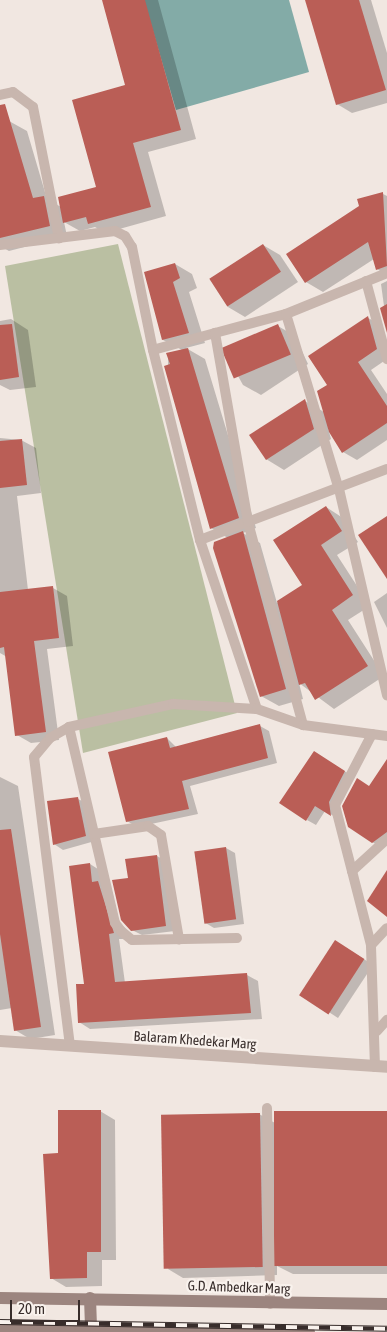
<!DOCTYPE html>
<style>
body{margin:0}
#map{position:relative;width:387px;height:1332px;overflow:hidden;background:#f1e7e1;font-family:"Asap Condensed",sans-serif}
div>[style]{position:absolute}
.green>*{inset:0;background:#babfa2}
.water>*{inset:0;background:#83aba7}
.shadow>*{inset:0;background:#0003}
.building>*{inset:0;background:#ba5e56;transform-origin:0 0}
.lane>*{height:10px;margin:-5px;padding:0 5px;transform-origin:5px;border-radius:5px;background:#c8b6ae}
.street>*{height:12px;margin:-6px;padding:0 6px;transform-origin:6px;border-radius:6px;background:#c8b6ae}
.secondary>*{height:12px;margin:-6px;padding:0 6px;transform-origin:6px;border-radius:6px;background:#9c857f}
.rail>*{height:5.5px;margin-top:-2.75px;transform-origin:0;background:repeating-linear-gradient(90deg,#f9f2ed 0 11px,#382d2b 0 22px);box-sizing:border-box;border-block:1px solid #382d2b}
span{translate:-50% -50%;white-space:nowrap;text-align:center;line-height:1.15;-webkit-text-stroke:4.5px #f9f2ed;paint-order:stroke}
.street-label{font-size:14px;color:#382d2b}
.scale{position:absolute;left:10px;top:1300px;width:70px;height:22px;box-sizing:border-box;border:2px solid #382d2b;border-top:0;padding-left:6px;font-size:15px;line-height:18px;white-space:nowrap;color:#382d2b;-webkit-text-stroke:4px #f9f2ed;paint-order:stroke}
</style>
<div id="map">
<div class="green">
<div style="clip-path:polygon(118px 244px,237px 713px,83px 753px,5px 266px)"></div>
</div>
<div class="water">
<div style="clip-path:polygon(144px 0,289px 0,309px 72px,176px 110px)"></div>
</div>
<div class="shadow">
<div style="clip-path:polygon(103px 0,158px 0,196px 139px,148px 152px,166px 216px,105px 233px,95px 227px,80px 231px,64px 222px,67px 236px,9px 251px,0 246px,0 124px,9px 121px,27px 131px,47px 199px,61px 207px,97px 188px,126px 86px)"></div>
<div style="clip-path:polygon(306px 0,371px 0,387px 53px,387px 103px,352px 113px,337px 104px)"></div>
<div style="clip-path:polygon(383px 194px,387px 196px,387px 275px,377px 269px,374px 259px,323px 292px,306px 282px)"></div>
<div style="clip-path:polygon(263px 245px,280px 255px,298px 282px,245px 317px,228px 307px,210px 279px)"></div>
<div style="clip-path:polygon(175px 264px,192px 274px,197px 288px,189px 292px,205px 343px,186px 348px,205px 359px,256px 528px,243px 533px,260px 543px,277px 603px,304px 585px,326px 507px,343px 518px,358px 542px,337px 555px,370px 606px,348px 620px,384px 676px,334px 709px,299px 683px,303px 699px,279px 706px,261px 696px,228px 538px,211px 528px,168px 377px,168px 354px,182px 350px,163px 340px)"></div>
<div style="clip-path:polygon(387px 281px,387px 328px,381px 284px)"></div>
<div style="clip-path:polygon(368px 318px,382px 325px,387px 359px,371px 370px,387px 394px,387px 440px,357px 460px,343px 452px,328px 428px,331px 439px,284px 470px,266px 459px,305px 401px,324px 412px,329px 385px)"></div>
<div style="clip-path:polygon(11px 319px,28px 330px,36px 387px,10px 390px,0 385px,0 321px)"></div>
<div style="clip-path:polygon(278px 326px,295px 336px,308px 364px,261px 395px,243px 385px,228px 358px)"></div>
<div style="clip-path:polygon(0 438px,21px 440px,36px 448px,41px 493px,17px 496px,28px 590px,53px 588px,67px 596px,73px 646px,47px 649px,59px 740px,31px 743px,17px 735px,7px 657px,0 653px)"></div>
<div style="clip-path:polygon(387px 593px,387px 628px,374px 602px)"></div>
<div style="clip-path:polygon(260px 726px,269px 731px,277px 763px,190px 786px,198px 814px,137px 827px,127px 821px,167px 738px,177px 748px)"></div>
<div style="clip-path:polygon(323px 758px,354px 777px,338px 807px,339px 819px,325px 811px,316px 825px,307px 820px)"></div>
<div style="clip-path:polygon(0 777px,18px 786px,55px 1035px,30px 1039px,15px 1030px,12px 1008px,0 1010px)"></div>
<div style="clip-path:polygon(387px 777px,387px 839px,381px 847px,372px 842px,370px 788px)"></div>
<div style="clip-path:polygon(78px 799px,88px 804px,95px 841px,63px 850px,54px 844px)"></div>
<div style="clip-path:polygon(226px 848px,235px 853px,244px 924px,214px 928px,204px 922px)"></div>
<div style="clip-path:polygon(157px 856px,166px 861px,175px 931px,142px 935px,132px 930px,129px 879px)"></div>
<div style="clip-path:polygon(90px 864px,101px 871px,124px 939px,119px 939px,125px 983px,247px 975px,258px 981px,262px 1019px,90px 1029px,79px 1022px,85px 985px)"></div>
<div style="clip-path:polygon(345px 947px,373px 965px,338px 1018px,301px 994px)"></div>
<div style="clip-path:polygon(100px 1111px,115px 1120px,116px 1260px,102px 1260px,102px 1286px,66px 1287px,51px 1278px,59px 1155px)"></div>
<div style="clip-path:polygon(387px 1112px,387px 1274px,293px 1274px,277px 1266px,277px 1275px,183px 1278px,168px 1269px,259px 1114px,275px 1123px)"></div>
</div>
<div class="building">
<div style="clip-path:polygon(102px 0,145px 0,181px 130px,133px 143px,151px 207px,88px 224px,86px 217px,63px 223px,58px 197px,96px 187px,72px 100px,125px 85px)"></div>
<div style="clip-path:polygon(305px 0,359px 0,386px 90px,336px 105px)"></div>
<div style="clip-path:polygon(5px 104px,33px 198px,44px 196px,50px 226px,0 238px,0 105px)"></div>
<div style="clip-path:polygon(383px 192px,387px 266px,376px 270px,368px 242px,305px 283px,286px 254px,359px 206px,357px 199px)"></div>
<div style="left:263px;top:244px;width:33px;height:64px;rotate:57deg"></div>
<div style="clip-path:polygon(175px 263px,180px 278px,173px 282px,189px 333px,162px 340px,144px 272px)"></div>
<div style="clip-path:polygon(387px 304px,387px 333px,380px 308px)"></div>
<div style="clip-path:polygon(368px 316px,377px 349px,358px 362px,387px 406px,387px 423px,342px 453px,329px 432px,317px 391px,327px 385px,308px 356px)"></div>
<div style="clip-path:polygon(12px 324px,19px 377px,0 380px,0 325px)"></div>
<div style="left:278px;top:324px;width:33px;height:62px;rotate:67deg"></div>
<div style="clip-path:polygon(188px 348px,239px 518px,210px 529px,164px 366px,170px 364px,166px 353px)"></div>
<div style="clip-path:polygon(305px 399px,314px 429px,266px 460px,249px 435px)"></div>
<div style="clip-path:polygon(22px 439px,27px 485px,0 488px,0 441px)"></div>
<div style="clip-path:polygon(326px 506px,342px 531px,321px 545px,353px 595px,332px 610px,368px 666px,315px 700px,305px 683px,299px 685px,277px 601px,302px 585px,273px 540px)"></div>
<div style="clip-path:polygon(387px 516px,387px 579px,358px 535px)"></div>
<div style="clip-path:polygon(243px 531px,286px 689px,260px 697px,213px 548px,214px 542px)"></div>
<div style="clip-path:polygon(53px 586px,59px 638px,34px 641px,46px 732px,15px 736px,4px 647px,0 648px,0 592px)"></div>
<div style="clip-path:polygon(260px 724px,268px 758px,182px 781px,189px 809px,126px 822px,108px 752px,167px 737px,170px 748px)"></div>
<div style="clip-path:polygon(314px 751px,345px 771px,329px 802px,331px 816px,315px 806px,306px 821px,279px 803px)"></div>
<div style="clip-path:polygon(387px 759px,387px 832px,372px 843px,348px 827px,342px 806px,357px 778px,369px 786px)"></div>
<div style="clip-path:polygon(78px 797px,86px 836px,53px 845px,47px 801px)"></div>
<div style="clip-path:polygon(11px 829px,41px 1027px,14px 1031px,0 934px,0 830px)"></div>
<div style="left:226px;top:847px;width:73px;height:32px;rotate:82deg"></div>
<div style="clip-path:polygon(157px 855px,166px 926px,131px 931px,121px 920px,112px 880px,128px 878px,125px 859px)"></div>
<div style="clip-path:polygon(90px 863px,92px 882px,98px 881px,114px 933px,109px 934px,115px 982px,247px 973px,251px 1013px,78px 1023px,76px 984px,84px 984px,69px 866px)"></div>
<div style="clip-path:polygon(387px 870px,387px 917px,367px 901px)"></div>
<div style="left:335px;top:940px;width:35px;height:66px;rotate:33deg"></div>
<div style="clip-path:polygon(58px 1110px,101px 1110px,101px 1252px,87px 1252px,87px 1278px,50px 1279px,43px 1154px,58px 1153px)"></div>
<div style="left:387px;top:1111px;width:155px;height:113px;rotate:90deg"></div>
<div style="left:260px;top:1113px;width:154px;height:99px;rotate:89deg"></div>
</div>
<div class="lane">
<div style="left:0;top:95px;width:13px;rotate:-13deg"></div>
<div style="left:13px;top:92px;width:25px;rotate:37deg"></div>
<div style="left:33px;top:107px;width:134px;rotate:78.8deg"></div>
<div style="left:0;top:245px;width:116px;rotate:-6.9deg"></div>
<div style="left:115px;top:231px;width:11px;rotate:27deg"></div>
<div style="left:125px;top:236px;width:13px;rotate:58deg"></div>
<div style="left:132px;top:247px;width:105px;rotate:78.5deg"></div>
<div style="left:366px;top:281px;width:81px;rotate:74.9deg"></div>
<div style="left:286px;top:314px;width:183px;rotate:73.2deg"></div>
<div style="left:339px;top:489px;width:212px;rotate:76.9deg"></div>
<div style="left:215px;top:333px;width:64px;rotate:164.7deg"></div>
<div style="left:153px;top:350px;width:196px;rotate:76.1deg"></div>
<div style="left:200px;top:540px;width:200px;rotate:-20.8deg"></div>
<div style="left:200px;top:540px;width:178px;rotate:71.4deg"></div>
<div style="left:303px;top:725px;width:210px;rotate:-105.2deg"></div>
<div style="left:248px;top:522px;width:192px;rotate:-99.9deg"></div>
<div style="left:215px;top:333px;width:73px;rotate:-15deg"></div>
<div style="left:286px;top:314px;width:109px;rotate:-22.1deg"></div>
<div style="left:69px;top:727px;width:201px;rotate:76.8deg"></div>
<div style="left:115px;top:923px;width:10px;rotate:53deg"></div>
<div style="left:121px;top:931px;width:14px;rotate:39deg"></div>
<div style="left:132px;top:940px;width:105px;rotate:-1.1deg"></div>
<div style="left:372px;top:734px;width:80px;rotate:117.5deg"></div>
<div style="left:335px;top:805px;width:68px;rotate:75.6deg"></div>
<div style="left:352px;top:871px;width:47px;rotate:-42.4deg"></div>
<div style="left:94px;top:834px;width:55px;rotate:-8.4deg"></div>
<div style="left:148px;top:826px;width:16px;rotate:35deg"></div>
<div style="left:161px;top:835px;width:106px;rotate:80.2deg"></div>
<div style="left:352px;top:871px;width:76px;rotate:75.6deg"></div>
<div style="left:377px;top:1031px;width:15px;rotate:-48deg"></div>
<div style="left:70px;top:1046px;width:291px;rotate:-97.1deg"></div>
<div style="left:34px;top:757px;width:25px;rotate:-50deg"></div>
<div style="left:50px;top:738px;width:22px;rotate:-30deg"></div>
<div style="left:69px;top:727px;width:107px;rotate:-12.5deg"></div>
<div style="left:173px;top:704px;width:84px;rotate:3.4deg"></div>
<div style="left:257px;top:709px;width:49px;rotate:19.2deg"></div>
<div style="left:303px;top:725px;width:85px;rotate:7.5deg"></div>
<div style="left:375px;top:1067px;width:122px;rotate:-91.9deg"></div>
<div style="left:371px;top:945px;width:23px;rotate:-47deg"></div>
<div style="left:267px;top:1108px;width:196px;rotate:89.1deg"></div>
</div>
<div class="street">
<div style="left:0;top:1041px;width:388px;rotate:3.8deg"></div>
</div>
<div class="secondary">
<div style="left:0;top:1298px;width:387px;rotate:0.9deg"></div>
<div style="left:90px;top:1298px;width:30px;rotate:88deg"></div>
<div style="left:0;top:1327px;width:309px;rotate:0.9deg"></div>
</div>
<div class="rail">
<div style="left:0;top:1322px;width:387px;rotate:1deg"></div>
</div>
<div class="street-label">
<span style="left:195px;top:1040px;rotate:4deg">Balaram Khedekar Marg</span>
<span style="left:239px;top:1287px;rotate:2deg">G.D. Ambedkar Marg</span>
</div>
<div class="scale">20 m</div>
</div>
